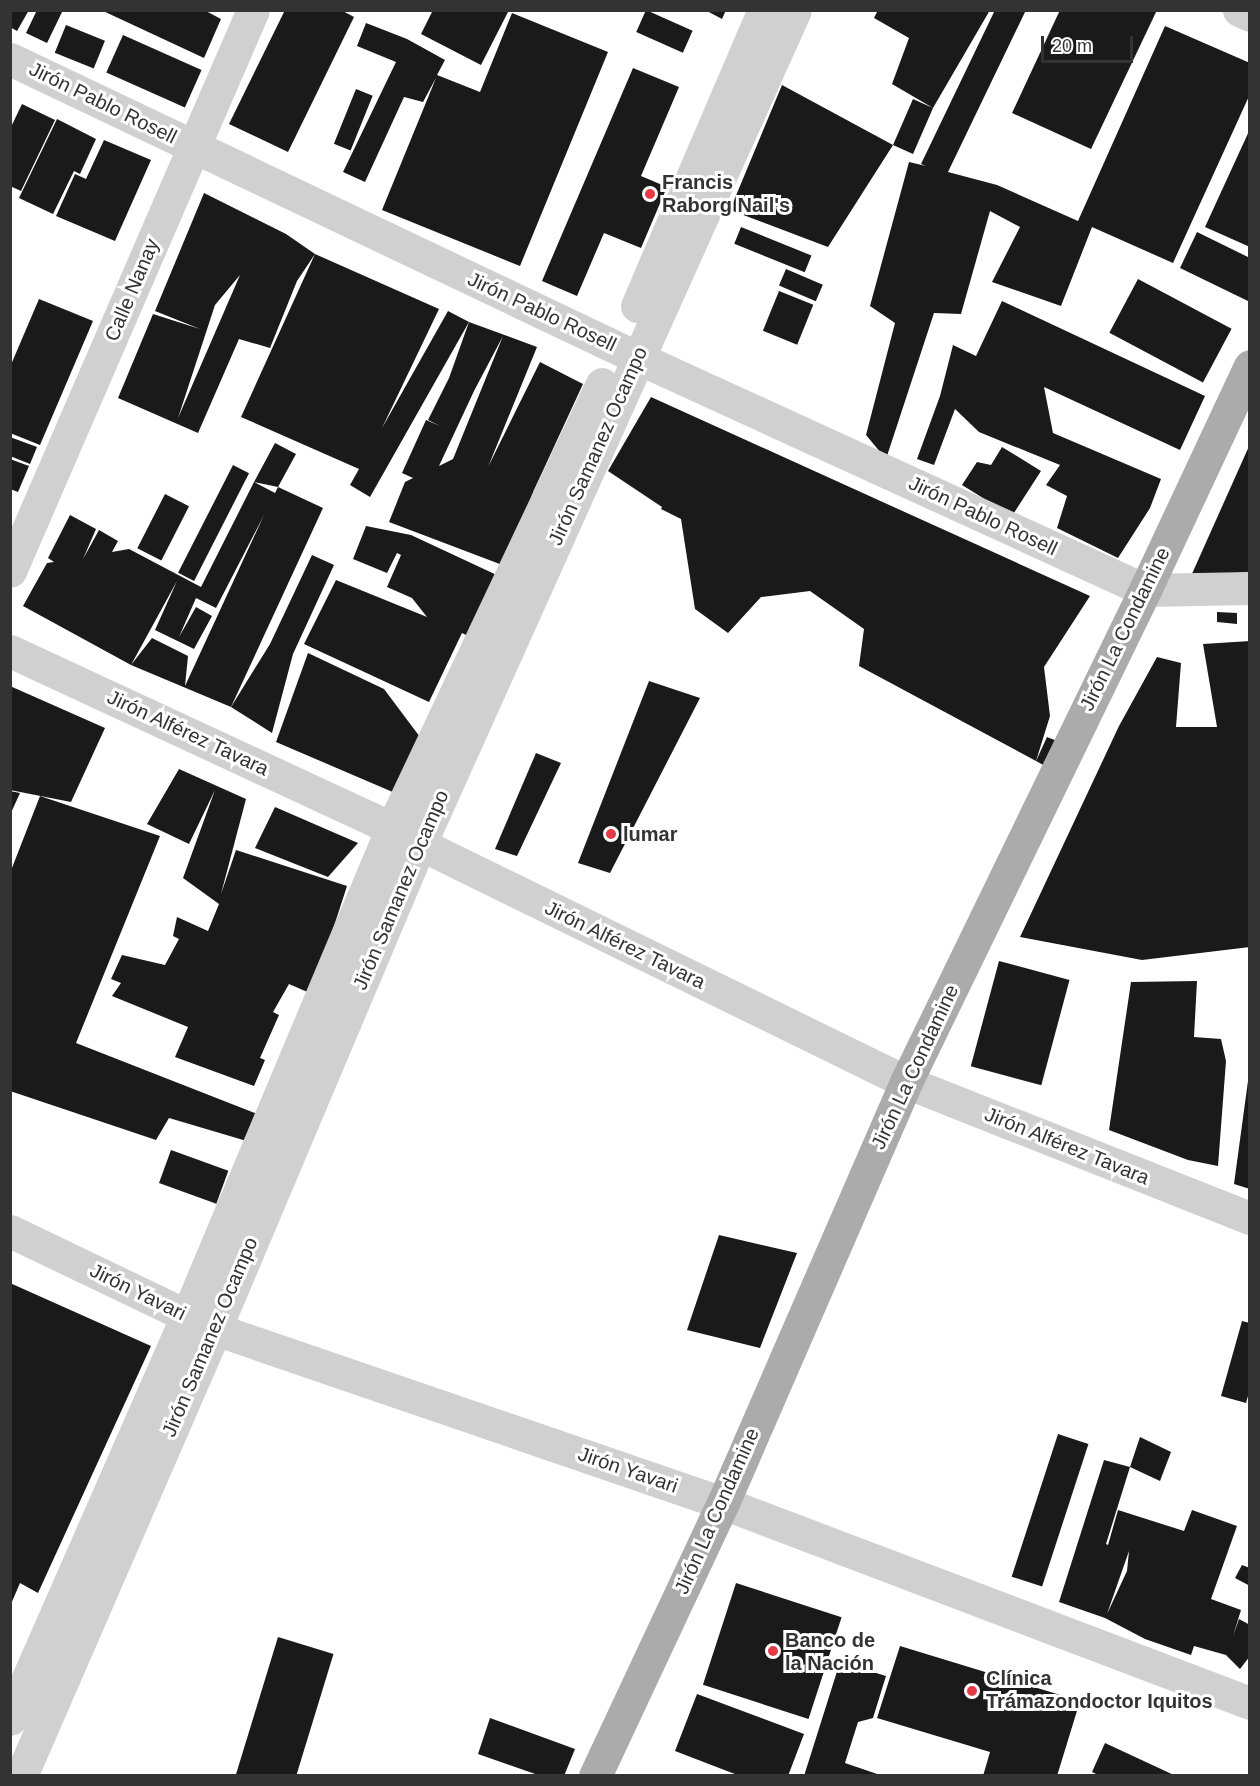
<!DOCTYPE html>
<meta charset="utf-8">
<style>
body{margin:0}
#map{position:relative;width:1260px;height:1786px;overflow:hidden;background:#fff;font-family:Helvetica,sans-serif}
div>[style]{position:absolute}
.building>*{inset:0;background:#1a1a1a;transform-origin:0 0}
.minor>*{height:33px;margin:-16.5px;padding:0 16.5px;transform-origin:16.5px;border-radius:16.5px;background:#d0d0d0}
.major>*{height:33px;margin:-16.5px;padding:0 16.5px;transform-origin:16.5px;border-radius:16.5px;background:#ababab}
.dots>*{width:16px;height:16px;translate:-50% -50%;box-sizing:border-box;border:3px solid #fff;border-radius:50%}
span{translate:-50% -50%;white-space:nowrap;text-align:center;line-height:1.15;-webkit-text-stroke:6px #fff;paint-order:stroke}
.street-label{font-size:20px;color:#333}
.poi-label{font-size:20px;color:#333;font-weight:700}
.left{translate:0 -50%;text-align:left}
.frame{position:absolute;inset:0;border:12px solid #333;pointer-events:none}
.scale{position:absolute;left:1041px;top:36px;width:92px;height:27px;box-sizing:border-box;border:3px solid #333;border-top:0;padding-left:8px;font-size:18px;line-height:21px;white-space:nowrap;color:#333;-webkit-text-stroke:4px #fff;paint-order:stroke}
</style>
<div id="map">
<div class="building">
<div style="clip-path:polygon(10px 10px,29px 10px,17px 31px,10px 27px)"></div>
<div style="clip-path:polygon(37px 10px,63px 10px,47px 43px,26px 33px)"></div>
<div style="clip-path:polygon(101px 10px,204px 10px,221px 19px,204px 58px)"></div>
<div style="clip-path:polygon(285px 10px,341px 10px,354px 17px,288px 152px,229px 124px)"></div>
<div style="clip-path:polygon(433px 10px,509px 10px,481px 65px,421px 34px)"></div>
<div style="left:646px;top:10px;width:51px;height:24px;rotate:24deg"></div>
<div style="clip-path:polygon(705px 10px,726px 10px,722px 19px)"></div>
<div style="clip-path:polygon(878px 10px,990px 10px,933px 108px,913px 154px,893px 145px,828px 247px,730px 210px,782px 85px,893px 145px,913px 99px,933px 108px,892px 84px,909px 38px,874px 18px)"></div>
<div style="clip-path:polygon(995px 10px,1026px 10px,948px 172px,997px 185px,1078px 221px,1165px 26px,1250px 63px,1250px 94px,1173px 263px,1092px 227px,1061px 306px,992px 282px,1020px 227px,990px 211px,961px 314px,934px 313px,886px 459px,866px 435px,895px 323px,870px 306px,909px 162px,926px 166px,921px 164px)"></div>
<div style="clip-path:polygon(1060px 10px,1157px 10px,1091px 149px,1012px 113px)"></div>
<div style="clip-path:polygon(512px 13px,608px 52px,520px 266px,382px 210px,436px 78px,423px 102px,404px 97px,365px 182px,343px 172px,396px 62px,357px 46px,366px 23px,407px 39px,445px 60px,437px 75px,480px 92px)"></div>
<div style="left:66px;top:25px;width:42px;height:30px;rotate:22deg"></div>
<div style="left:123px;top:35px;width:86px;height:41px;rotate:24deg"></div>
<div style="clip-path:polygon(633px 68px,679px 87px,641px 176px,667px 187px,641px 248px,604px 233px,577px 296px,542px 281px)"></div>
<div style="left:356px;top:89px;width:18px;height:59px;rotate:22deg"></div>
<div style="clip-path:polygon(22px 104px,55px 120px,21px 191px,10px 186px,10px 129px)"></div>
<div style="clip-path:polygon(57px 119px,96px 139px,80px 174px,74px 171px,53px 214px,19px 198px)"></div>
<div style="clip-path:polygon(1250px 129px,1250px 247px,1205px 227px)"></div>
<div style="clip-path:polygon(104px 140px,151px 160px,115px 241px,56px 216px,75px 174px,86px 179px)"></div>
<div style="clip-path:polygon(evenodd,204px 193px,286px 234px,315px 254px,439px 309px,382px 428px,448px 311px,469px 322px,370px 497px,350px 485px,359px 469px,241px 417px,315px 254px,297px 281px,270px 348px,239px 339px,198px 433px,118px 398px,153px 314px,200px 329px,155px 311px,204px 193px,240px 275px,178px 418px,215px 305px,240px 275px)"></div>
<div style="left:741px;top:227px;width:76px;height:18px;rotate:22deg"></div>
<div style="clip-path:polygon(1197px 232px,1250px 258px,1250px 302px,1180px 268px)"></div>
<div style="left:786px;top:269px;width:40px;height:18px;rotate:23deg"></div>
<div style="left:1138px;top:279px;width:106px;height:61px;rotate:28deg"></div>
<div style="left:779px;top:291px;width:37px;height:43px;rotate:22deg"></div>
<div style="clip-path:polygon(39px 299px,93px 321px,40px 445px,10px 433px,10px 367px)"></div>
<div style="clip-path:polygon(1002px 301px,1205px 396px,1180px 450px,1044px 387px,1053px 433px,1161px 479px,1150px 508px,1118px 558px,1057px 528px,1067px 496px,1046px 485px,1060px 465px,979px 432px,955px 409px,934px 465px,917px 459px,940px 396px,953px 345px,976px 356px)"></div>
<div style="clip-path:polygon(evenodd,469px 322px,537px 347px,488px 467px,540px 362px,583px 384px,534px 490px,505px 566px,389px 522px,405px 482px,413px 478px,402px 473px,426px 420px,440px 426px,428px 420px,449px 378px,469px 322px,503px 336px,453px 459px,439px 466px,474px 391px,503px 336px)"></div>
<div style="clip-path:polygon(651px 397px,1090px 596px,1044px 667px,1050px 716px,1036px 761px,859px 666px,864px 629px,810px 591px,761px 597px,728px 633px,695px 609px,681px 519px,661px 509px,662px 507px,608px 471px)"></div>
<div style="clip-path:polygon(10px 437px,37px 447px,30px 464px,10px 456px)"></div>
<div style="clip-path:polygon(evenodd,275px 443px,296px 454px,278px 487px,323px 508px,231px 707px,131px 665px,23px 606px,47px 563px,54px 562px,48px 558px,70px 515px,96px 529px,83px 559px,99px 530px,118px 541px,112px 552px,129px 549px,201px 587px,254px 482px,275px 493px,278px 487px,254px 482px,275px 443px,264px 515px,185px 686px,188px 656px,152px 638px,131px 665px,177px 581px,155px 630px,194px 649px,212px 616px,196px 607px,179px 637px,196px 598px,216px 608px,264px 515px)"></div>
<div style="clip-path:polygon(1250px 444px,1250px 572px,1191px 576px)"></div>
<div style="clip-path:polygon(1002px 447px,1041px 471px,1012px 516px,962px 485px,977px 462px,991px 465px)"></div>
<div style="clip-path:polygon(10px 459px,29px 466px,18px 492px,10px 489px)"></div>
<div style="left:233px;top:465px;width:18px;height:121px;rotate:27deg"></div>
<div style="left:165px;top:494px;width:27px;height:61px;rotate:27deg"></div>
<div style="clip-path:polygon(366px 526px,411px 535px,501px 577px,472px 638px,462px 633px,429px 702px,304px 644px,336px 580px,427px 617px,412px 598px,387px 587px,401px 555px,397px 553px,387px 573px,353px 559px)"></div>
<div style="clip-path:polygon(312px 555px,334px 565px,293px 654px,272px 733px,231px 707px,270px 644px)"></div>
<div style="clip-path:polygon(1217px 612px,1237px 613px,1237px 624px,1217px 622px)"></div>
<div style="clip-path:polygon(1250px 641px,1250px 947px,1142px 960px,1020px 937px,1119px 726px,1157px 657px,1181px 663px,1176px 727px,1217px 727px,1203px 644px)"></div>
<div style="clip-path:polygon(308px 653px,384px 689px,420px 737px,395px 793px,276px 742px)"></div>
<div style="clip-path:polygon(649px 681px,700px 698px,610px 873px,578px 863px)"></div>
<div style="clip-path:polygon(10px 686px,105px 728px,71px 802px,10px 790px)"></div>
<div style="clip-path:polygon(1047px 737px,1065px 744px,1045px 766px,1036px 761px)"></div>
<div style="clip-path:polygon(536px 753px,561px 763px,517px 856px,495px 849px)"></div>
<div style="clip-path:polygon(179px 769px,246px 799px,221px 894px,236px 850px,347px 886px,312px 994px,289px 984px,273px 1012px,279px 1015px,260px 1058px,265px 1060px,254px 1086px,175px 1057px,188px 1027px,112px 996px,121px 983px,111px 979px,122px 955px,165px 965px,179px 939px,173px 936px,177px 917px,208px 931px,219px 904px,183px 878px,215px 790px,189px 844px,147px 824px)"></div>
<div style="clip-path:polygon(10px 791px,20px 793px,10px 815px)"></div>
<div style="clip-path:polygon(40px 796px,160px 836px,76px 1043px,260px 1115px,250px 1142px,169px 1118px,156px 1140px,10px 1091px,10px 873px)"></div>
<div style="clip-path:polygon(275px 807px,358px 843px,328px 877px,255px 848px)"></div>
<div style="left:999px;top:961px;width:73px;height:109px;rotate:15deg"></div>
<div style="clip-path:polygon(1197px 981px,1194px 1037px,1221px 1039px,1226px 1061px,1218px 1166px,1188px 1160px,1109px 1130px,1131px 982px)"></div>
<div style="clip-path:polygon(1248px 1081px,1250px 1081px,1250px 1189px,1234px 1184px)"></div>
<div style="left:171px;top:1150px;width:61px;height:35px;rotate:20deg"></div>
<div style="clip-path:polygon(719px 1235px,797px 1253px,760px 1348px,687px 1330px)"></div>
<div style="clip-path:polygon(10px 1283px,151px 1346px,38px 1593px,20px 1583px,11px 1604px)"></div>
<div style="clip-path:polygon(1242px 1321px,1250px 1323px,1250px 1389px,1246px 1403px,1221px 1396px)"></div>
<div style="left:1058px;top:1434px;width:32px;height:150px;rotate:18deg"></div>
<div style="clip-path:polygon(1140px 1437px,1171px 1452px,1160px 1481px,1130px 1467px)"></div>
<div style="clip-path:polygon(evenodd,1104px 1460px,1130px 1467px,1106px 1544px,1108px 1545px,1118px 1510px,1184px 1531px,1192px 1510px,1237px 1526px,1211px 1599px,1241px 1610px,1233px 1636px,1239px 1619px,1250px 1625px,1250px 1656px,1240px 1669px,1226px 1655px,1194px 1646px,1191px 1655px,1145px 1639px,1105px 1618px,1059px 1602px,1104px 1460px,1129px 1551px,1127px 1571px,1107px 1614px,1129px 1551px)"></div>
<div style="clip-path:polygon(1242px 1565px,1250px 1568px,1250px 1586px,1235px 1578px)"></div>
<div style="left:736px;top:1583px;width:111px;height:107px;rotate:18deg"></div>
<div style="left:278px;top:1637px;width:58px;height:146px;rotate:17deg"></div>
<div style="clip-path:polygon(900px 1646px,1080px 1701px,1057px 1776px,983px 1776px,990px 1752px,877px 1718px)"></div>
<div style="clip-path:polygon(840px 1662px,886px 1676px,873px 1718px,858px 1722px,845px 1763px,883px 1776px,804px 1776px)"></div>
<div style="clip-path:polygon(697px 1694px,804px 1734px,788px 1776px,740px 1776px,675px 1751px)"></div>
<div style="clip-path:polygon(490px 1718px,575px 1749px,564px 1776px,541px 1776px,478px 1754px)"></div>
<div style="clip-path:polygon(1105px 1743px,1176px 1776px,1100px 1776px,1092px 1772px)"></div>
</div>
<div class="minor">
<div style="left:1239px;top:10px;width:12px;rotate:24deg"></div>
<div style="left:10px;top:59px;width:696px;rotate:25.46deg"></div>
<div style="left:638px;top:358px;width:558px;rotate:24.59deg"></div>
<div style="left:1145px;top:590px;width:105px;rotate:-1.1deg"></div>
<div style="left:637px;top:306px;width:322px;rotate:-66.8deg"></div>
<div style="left:10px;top:571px;width:611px;rotate:-66.58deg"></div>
<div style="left:10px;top:651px;width:421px;rotate:24.9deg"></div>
<div style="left:392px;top:828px;width:32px;rotate:30deg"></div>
<div style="left:420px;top:844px;width:541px;rotate:26.09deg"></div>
<div style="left:906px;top:1082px;width:370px;rotate:21.6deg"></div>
<div style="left:10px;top:1231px;width:227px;rotate:25.6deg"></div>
<div style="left:215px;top:1329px;width:537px;rotate:18.91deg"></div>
<div style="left:723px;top:1503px;width:564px;rotate:20.78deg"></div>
<div style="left:10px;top:1719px;width:440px;rotate:-66.3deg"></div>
<div style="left:187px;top:1316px;width:529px;rotate:-67.21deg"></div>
<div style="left:392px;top:828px;width:491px;rotate:-64.7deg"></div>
<div style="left:21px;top:1776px;width:487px;rotate:-66.5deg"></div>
<div style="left:215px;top:1329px;width:527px;rotate:-67.09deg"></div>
<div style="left:420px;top:844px;width:914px;rotate:-65.79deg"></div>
</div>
<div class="major">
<div style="left:595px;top:1776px;width:302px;rotate:-64.9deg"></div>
<div style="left:723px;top:1503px;width:459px;rotate:-66.5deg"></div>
<div style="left:906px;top:1082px;width:547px;rotate:-64.09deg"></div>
<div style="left:1145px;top:590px;width:247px;rotate:-64.9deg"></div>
</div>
<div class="dots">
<div style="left:650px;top:194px;background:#e63946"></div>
<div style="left:611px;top:834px;background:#e63946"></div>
<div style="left:773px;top:1651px;background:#e63946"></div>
<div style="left:972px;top:1691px;background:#e63946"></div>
</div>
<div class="street-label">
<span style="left:103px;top:103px;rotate:26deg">Jirón Pablo Rosell</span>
<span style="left:132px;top:290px;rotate:-67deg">Calle Nanay</span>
<span style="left:542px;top:312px;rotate:25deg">Jirón Pablo Rosell</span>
<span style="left:598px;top:446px;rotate:-66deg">Jirón Samanez Ocampo</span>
<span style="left:983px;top:516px;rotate:25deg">Jirón Pablo Rosell</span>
<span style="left:1125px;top:629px;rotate:-64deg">Jirón La Condamine</span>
<span style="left:188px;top:733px;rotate:25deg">Jirón Alférez Tavara</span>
<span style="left:401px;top:890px;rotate:-67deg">Jirón Samanez Ocampo</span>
<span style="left:625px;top:945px;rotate:26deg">Jirón Alférez Tavara</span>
<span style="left:915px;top:1067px;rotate:-65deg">Jirón La Condamine</span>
<span style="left:1067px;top:1146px;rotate:22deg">Jirón Alférez Tavara</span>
<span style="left:138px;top:1292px;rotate:26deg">Jirón Yavari</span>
<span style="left:210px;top:1337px;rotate:-67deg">Jirón Samanez Ocampo</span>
<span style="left:628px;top:1470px;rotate:19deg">Jirón Yavari</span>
<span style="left:717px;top:1511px;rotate:-66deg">Jirón La Condamine</span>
</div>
<div class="poi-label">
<span class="left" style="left:662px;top:194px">Francis<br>Raborg Nail's</span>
<span class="left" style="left:623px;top:834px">lumar</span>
<span class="left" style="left:785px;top:1652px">Banco de<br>la Nación</span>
<span class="left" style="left:986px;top:1690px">Clínica<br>Trámazondoctor Iquitos</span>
</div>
<div class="frame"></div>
<div class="scale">20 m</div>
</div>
